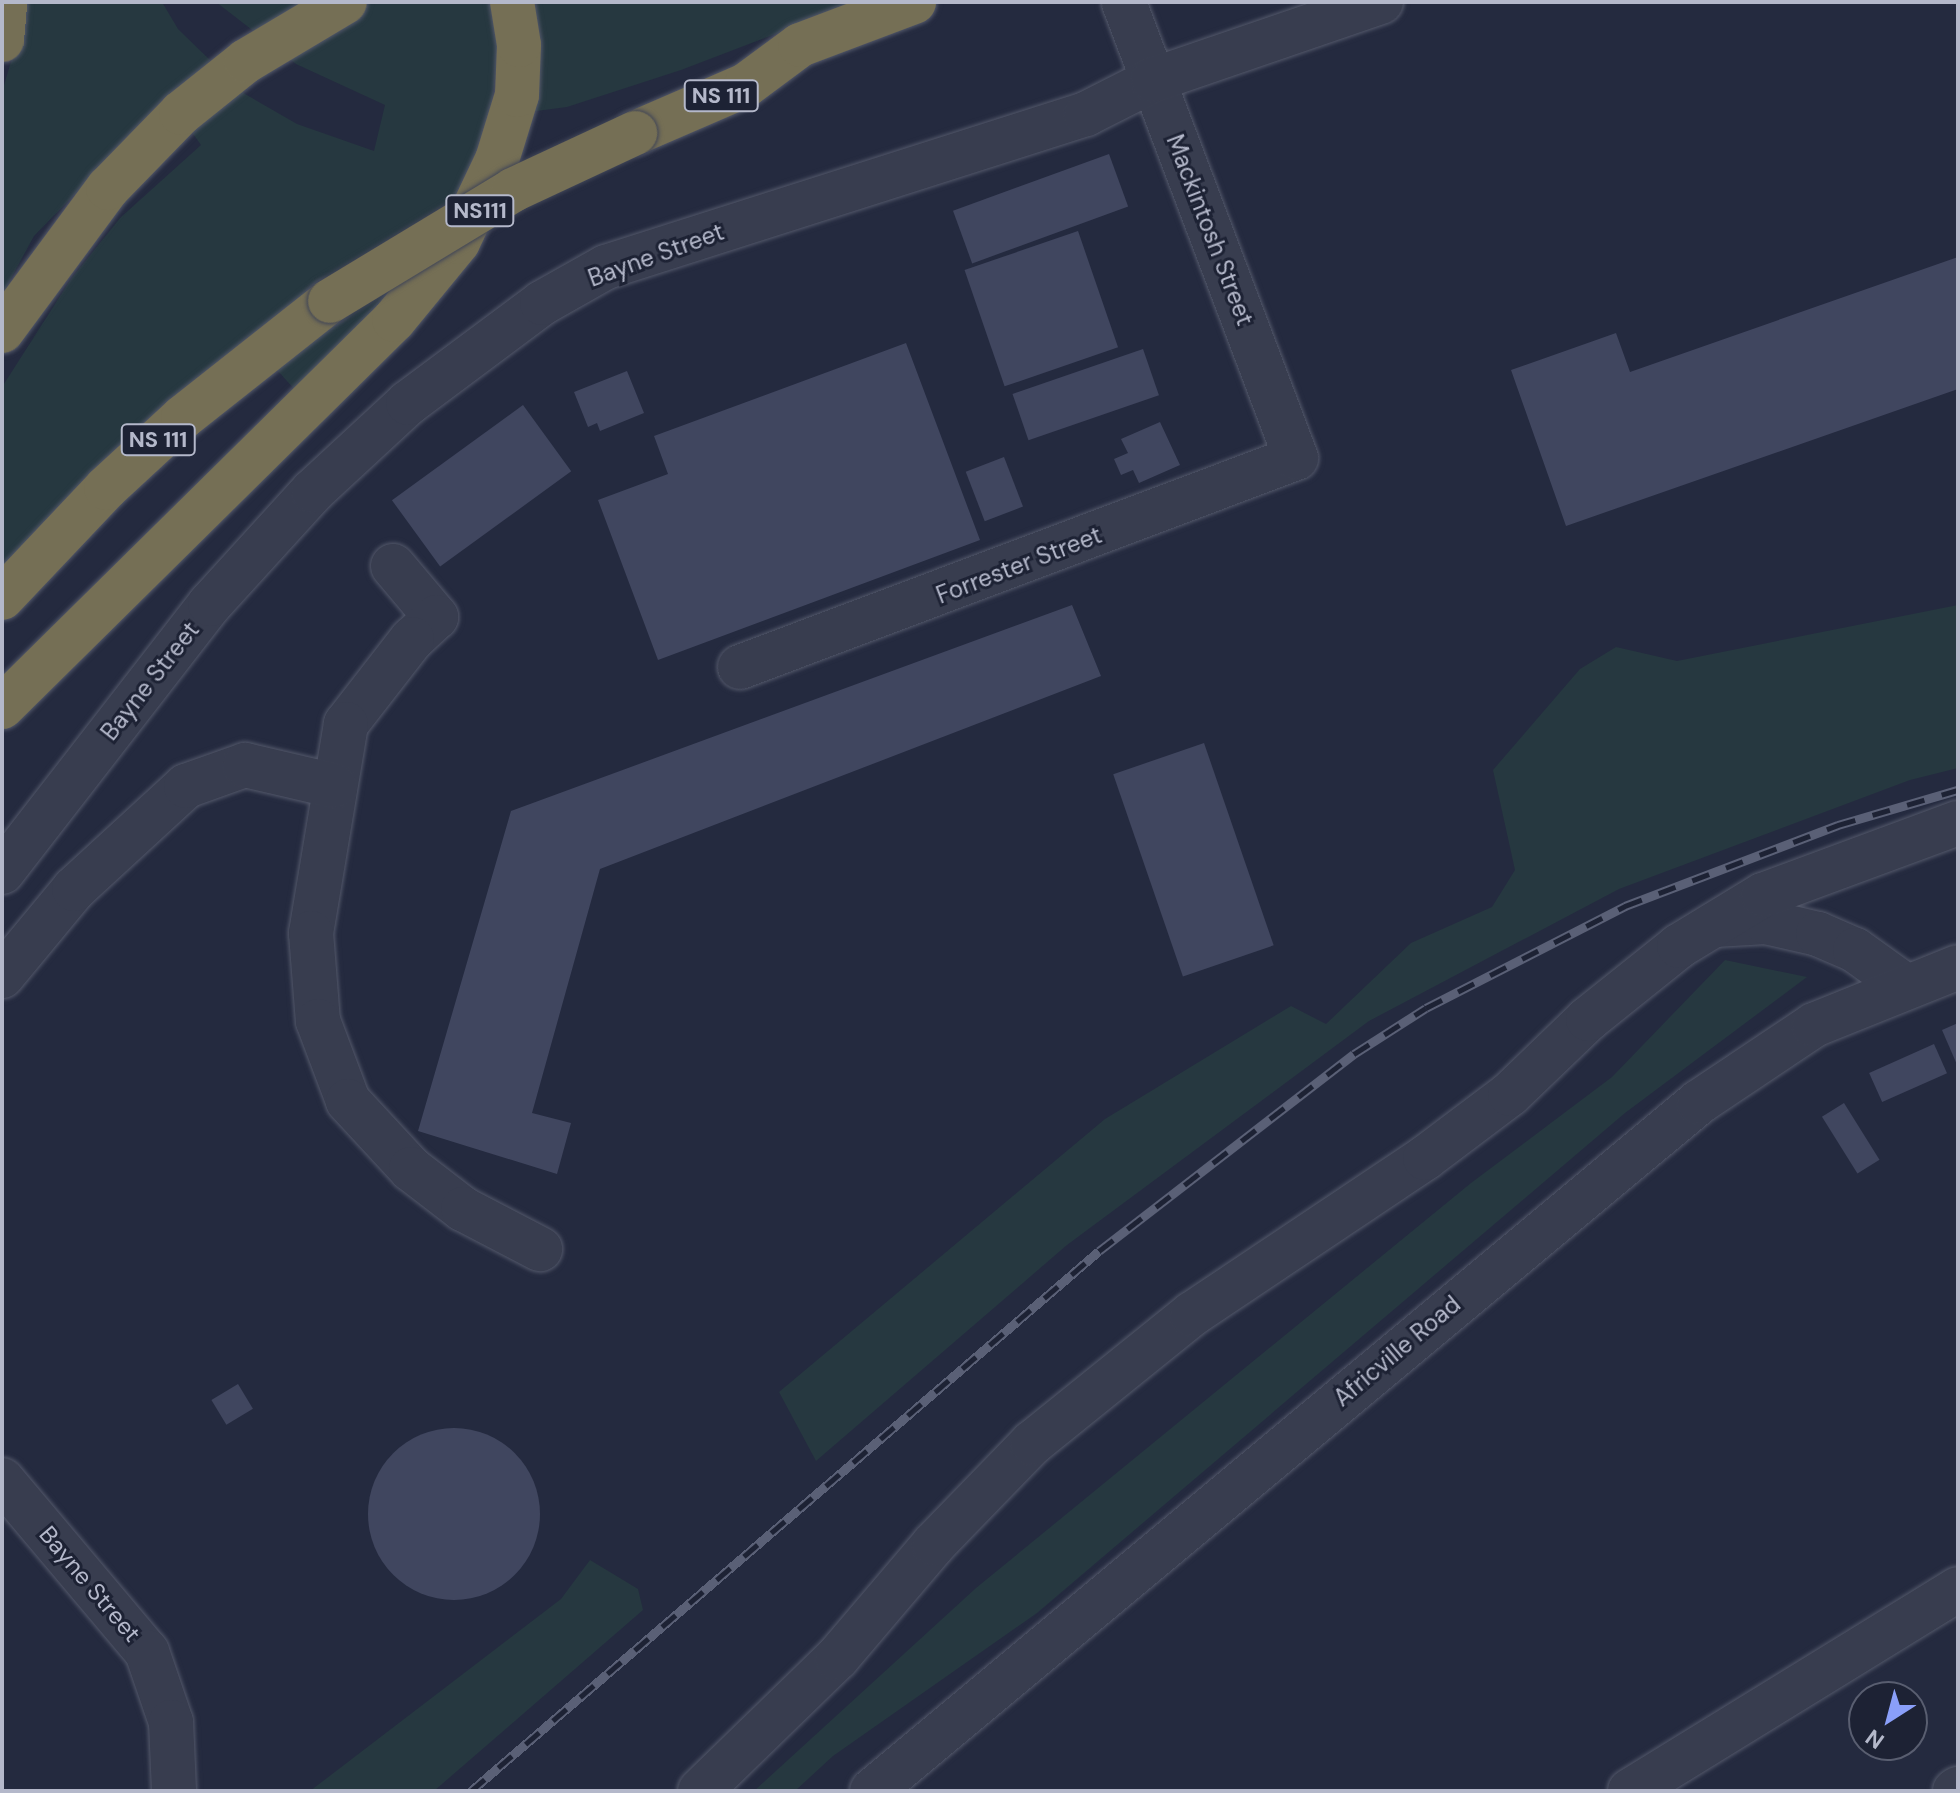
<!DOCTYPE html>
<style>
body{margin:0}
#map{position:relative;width:1960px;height:1793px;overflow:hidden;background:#242a3f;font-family:"DM Sans",sans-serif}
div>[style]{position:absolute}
.green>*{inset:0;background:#263840}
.building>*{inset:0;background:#40465f;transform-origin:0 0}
.round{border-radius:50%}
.roads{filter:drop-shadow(0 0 2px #53586a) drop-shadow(0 0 2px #53586a)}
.minor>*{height:44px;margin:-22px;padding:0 22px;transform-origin:22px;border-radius:22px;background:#383d4f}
.highway>*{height:44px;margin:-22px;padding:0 22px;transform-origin:22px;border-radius:22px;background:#756f55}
.rail>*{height:9px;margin-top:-4.5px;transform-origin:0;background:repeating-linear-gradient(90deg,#1d2234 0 18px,#5a6076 0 36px);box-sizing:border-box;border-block:2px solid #5a6076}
.bridges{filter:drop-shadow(0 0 2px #404557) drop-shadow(0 0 2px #404557)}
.highway-bridge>*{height:44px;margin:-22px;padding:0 22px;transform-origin:22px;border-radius:22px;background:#756f55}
span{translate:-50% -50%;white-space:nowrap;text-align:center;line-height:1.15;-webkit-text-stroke:6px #1d2234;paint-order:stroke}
.shield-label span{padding:2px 6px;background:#1d2234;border:2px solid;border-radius:6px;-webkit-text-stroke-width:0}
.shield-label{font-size:22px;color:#b4b8ca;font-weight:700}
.street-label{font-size:24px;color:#b4b8ca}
.frame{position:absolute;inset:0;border:4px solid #b4b8ca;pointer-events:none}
.north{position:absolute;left:1848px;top:1681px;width:80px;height:80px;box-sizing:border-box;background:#1d2234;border:2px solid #595e70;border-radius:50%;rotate:216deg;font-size:22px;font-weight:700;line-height:32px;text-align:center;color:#b4b8ca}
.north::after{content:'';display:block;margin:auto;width:28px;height:36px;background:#8a9ff9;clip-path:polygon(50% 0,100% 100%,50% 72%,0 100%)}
</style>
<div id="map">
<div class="green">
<div style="clip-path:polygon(19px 2px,162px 2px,178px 29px,245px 94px,297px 124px,374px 151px,385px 105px,296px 64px,216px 2px,493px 2px,498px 52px,487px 144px,419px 268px,295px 390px,252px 342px,2px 569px,2px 387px,71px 279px,120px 218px,201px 145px,168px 99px,34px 236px,2px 295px,2px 92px,15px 48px)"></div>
<div style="clip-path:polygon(536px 2px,859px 2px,681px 70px,567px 107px,529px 112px)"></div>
<div style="clip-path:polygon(1958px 605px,1958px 768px,1910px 780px,1619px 889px,1369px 1021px,1067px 1245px,816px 1461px,779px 1392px,1105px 1119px,1291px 1006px,1326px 1024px,1411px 943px,1492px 907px,1515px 870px,1493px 770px,1580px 669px,1616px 647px,1677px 661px)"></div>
<div style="clip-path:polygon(1725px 960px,1807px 977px,1625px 1113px,1037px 1613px,833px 1756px,795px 1791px,754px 1791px,976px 1588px,1471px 1183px,1612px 1077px)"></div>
<div style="clip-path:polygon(590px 1560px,638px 1589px,643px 1610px,434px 1791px,310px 1791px,561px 1599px)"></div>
</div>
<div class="building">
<div style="left:1109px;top:154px;width:56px;height:166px;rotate:70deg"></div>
<div style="left:1078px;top:231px;width:123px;height:120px;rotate:71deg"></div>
<div style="clip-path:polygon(1958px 257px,1958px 389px,1566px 526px,1511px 370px,1616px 333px,1630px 372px)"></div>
<div style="clip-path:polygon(906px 343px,980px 540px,658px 660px,598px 500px,668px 474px,654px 436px)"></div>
<div style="left:1143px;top:349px;width:49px;height:138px;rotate:71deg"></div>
<div style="clip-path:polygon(627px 371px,644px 413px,600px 431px,597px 423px,588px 427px,574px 392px)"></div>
<div style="left:523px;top:405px;width:82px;height:162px;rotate:54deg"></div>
<div style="clip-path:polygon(1160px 422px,1180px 465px,1139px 483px,1133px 470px,1121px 475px,1114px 459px,1128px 453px,1121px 439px)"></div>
<div style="left:1004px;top:457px;width:53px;height:41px;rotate:69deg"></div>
<div style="clip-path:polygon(1072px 605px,1101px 676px,600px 869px,532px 1113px,571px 1123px,557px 1174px,418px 1131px,511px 811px)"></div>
<div style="left:1204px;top:743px;width:214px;height:96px;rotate:71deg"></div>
<div style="clip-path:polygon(1958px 1023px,1958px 1067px,1942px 1030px)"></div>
<div style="left:1934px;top:1044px;width:32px;height:71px;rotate:66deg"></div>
<div style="left:1844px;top:1103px;width:67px;height:26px;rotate:58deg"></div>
<div style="left:238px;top:1384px;width:29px;height:31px;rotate:59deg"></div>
<div class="round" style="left:368px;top:1428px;width:172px;height:172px"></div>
</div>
<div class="roads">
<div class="minor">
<div style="left:393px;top:566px;width:67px;rotate:49.9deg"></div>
<div style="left:436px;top:617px;width:33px;rotate:137deg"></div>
<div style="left:412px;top:639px;width:108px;rotate:127.8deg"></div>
<div style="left:346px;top:724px;width:212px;rotate:99.5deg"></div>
<div style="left:311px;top:933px;width:88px;rotate:85.5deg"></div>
<div style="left:318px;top:1021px;width:85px;rotate:69.4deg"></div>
<div style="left:348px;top:1101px;width:93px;rotate:47.2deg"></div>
<div style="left:411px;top:1169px;width:66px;rotate:37.6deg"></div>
<div style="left:463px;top:1209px;width:87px;rotate:27.5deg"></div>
<div style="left:740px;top:667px;width:594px;rotate:-20.6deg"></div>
<div style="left:1296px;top:458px;width:487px;rotate:-110.7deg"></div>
<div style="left:2px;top:872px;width:339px;rotate:-52.2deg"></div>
<div style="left:210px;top:604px;width:153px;rotate:-47.7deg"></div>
<div style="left:313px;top:491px;width:129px;rotate:-42.8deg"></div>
<div style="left:408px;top:403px;width:167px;rotate:-36.7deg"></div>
<div style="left:542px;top:303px;width:73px;rotate:-29.4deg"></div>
<div style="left:606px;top:267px;width:504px;rotate:-17.68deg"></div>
<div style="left:1086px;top:114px;width:75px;rotate:-26.9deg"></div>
<div style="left:1153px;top:80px;width:241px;rotate:-18.9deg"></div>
<div style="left:1714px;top:925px;width:52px;rotate:-3.3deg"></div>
<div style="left:1766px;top:922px;width:53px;rotate:13deg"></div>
<div style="left:1818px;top:934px;width:40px;rotate:23.4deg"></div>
<div style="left:1855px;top:950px;width:60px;rotate:35.5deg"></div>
<div style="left:2px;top:976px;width:113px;rotate:-50.4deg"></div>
<div style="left:74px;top:889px;width:152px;rotate:-42.6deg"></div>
<div style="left:186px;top:786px;width:63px;rotate:-19.6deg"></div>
<div style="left:245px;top:765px;width:92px;rotate:13.1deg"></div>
<div style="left:2px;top:1480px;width:225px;rotate:49.9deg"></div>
<div style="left:147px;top:1652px;width:74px;rotate:71.1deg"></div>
<div style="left:171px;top:1722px;width:69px;rotate:87.5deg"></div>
<div style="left:700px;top:1791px;width:191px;rotate:-44.2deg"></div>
<div style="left:837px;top:1658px;width:150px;rotate:-49.6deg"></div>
<div style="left:934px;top:1544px;width:141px;rotate:-45.9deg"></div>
<div style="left:1032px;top:1443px;width:206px;rotate:-38.9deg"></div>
<div style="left:1192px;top:1314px;width:280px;rotate:-33.8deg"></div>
<div style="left:1425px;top:1158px;width:106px;rotate:-37deg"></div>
<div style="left:1510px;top:1094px;width:108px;rotate:-43.9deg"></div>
<div style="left:1588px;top:1019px;width:117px;rotate:-38.7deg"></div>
<div style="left:1679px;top:946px;width:98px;rotate:-31.3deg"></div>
<div style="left:1763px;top:895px;width:208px;rotate:-20.3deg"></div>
<div style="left:872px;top:1791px;width:1076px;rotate:-39.8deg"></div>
<div style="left:1699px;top:1102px;width:138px;rotate:-33.8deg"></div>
<div style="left:1814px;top:1025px;width:155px;rotate:-21.9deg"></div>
<div style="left:1630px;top:1791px;width:385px;rotate:-31.6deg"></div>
<div style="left:1955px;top:1791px;width:4px;rotate:-34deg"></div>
</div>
<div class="highway">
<div style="left:2px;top:40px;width:38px;rotate:-85deg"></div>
<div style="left:635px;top:133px;width:121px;rotate:-23.4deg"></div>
<div style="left:746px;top:85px;width:67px;rotate:-36.5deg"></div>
<div style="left:800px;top:45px;width:122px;rotate:-20.7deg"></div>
<div style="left:2px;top:331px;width:178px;rotate:-53.5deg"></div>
<div style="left:108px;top:188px;width:105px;rotate:-45.8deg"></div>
<div style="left:181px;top:113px;width:83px;rotate:-38.7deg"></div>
<div style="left:246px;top:61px;width:115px;rotate:-30.8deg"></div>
<div style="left:2px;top:598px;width:151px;rotate:-46.6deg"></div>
<div style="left:106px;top:488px;width:105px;rotate:-42.7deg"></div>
<div style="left:183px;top:417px;width:187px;rotate:-38.3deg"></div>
<div style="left:2px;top:707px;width:551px;rotate:-44.63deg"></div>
<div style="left:394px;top:320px;width:101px;rotate:-50.6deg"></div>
<div style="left:458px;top:242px;width:91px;rotate:-64.6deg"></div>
<div style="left:497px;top:160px;width:68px;rotate:-72.9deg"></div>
<div style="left:517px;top:95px;width:50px;rotate:-87.7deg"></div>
<div style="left:519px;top:45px;width:44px;rotate:-99.2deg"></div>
</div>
</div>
<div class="rail">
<div style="left:471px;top:1791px;width:828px;rotate:-40.69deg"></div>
<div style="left:1099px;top:1251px;width:322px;rotate:-37.7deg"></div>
<div style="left:1354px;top:1054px;width:85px;rotate:-32.6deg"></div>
<div style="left:1426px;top:1008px;width:224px;rotate:-27.1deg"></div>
<div style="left:1625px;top:906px;width:228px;rotate:-20.8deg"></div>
<div style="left:1838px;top:825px;width:125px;rotate:-16.3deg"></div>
</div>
<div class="bridges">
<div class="highway-bridge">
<div style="left:330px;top:301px;width:214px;rotate:-31.2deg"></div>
<div style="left:513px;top:190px;width:135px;rotate:-25deg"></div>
</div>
</div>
<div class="shield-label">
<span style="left:721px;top:96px">NS 111</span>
<span style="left:480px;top:211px">NS111</span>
<span style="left:158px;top:440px">NS 111</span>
</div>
<div class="street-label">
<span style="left:1210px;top:230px;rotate:69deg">Mackintosh Street</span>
<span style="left:656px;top:255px;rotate:-20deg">Bayne Street</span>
<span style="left:1019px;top:565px;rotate:-21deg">Forrester Street</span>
<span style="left:150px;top:681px;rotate:-52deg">Bayne Street</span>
<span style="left:1397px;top:1351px;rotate:-40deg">Africville Road</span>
<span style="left:90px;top:1584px;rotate:50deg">Bayne Street</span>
</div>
<div class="frame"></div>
<div class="north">N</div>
</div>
